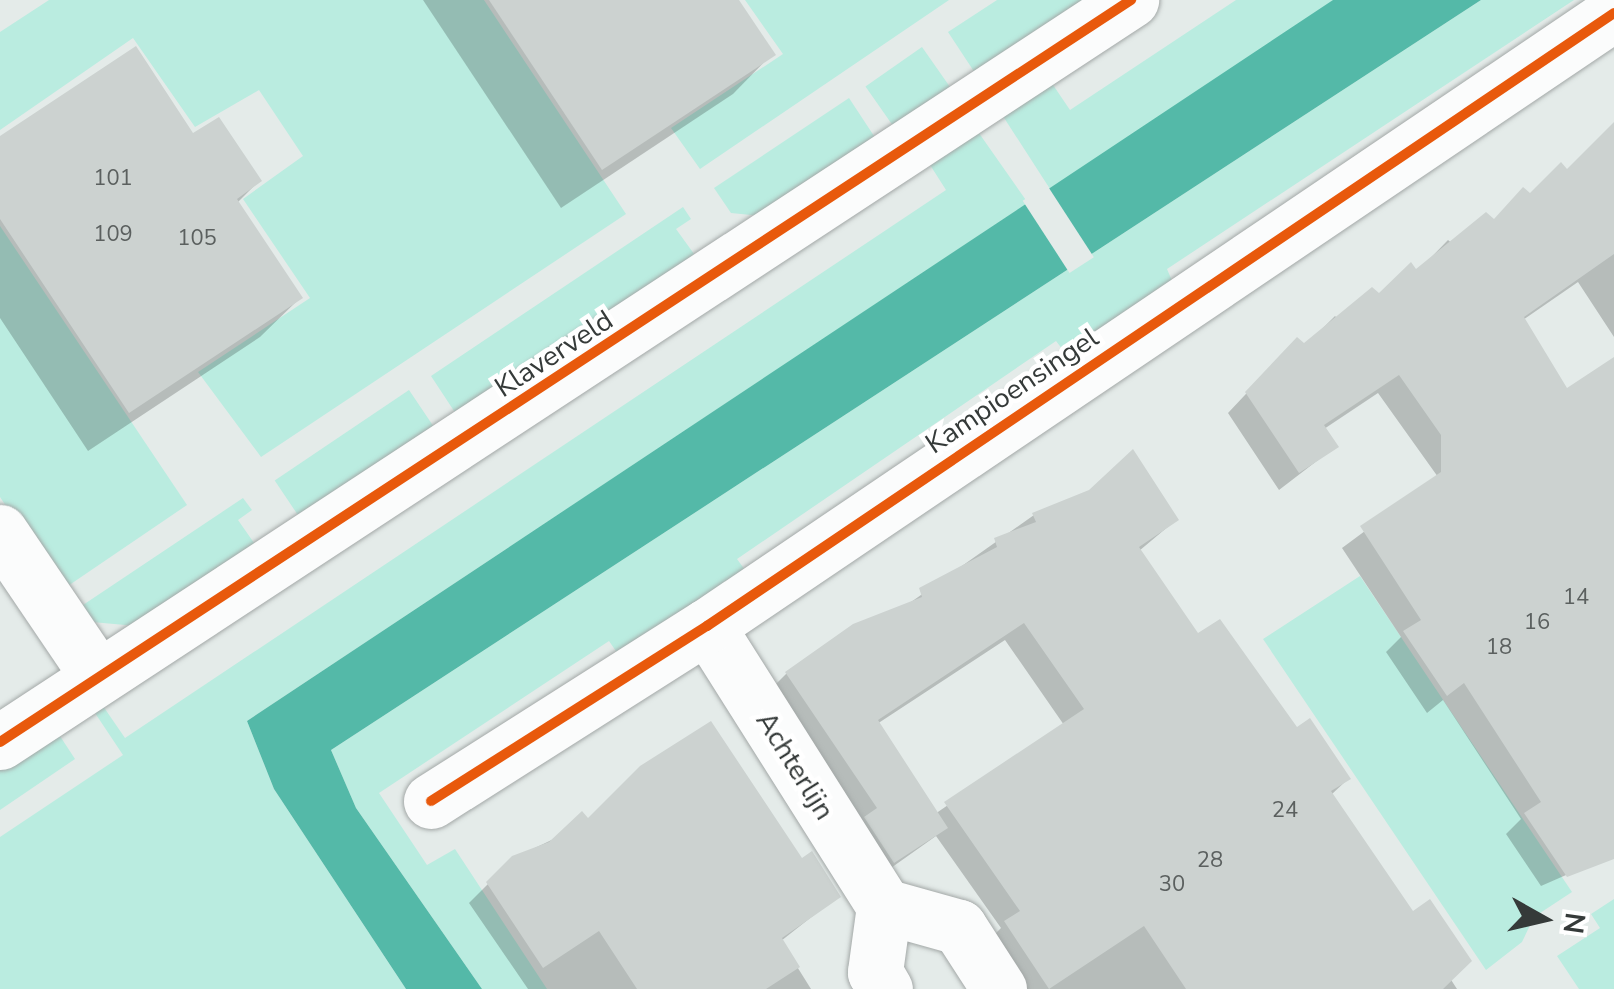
<!DOCTYPE html>
<style>
body{margin:0}
#map{position:relative;width:1614px;height:989px;overflow:hidden;background:#e4ebe9;font-family:"Nunito Sans",sans-serif}
div>[style]{position:absolute}
.green>*{inset:0;background:#baece0;transform-origin:0 0}
.water>*{inset:0;background:#54b9a8}
.pier>*{inset:0;background:#e4ebe9;transform-origin:0 0}
.shadow>*{inset:0;background:#0003}
.building>*{inset:0;background:#ccd2d0}
.roads{filter:drop-shadow(0 0 2px #a3a8a7) drop-shadow(0 0 2px #a3a8a7)}
.minor>*{height:55px;margin:-27.5px;padding:0 27.5px;transform-origin:27.5px;border-radius:27.5px;background:#fbfcfc}
.cycleway>*{height:10px;margin:-5px;padding:0 5px;transform-origin:5px;border-radius:5px;background:#e8590c}
span{translate:-50% -50%;white-space:nowrap;text-align:center;line-height:1.15;-webkit-text-stroke:9px #fff;paint-order:stroke}
.number-label{font-size:22px;color:#5b605f}
.number-label span{-webkit-text-stroke-width:0}
.street-label{font-size:28px;color:#353a39}
.north{position:absolute;left:1494px;top:869px;width:100px;height:100px;-webkit-text-stroke:8px #fff;paint-order:stroke;rotate:98deg;font-size:28px;font-weight:700;line-height:40px;text-align:center;color:#353a39}
.north::after{content:'';display:block;margin:auto;width:35px;height:45px;background:#353a39;clip-path:polygon(50% 0,100% 100%,50% 72%,0 100%)}
</style>
<div id="map">
<div class="green">
<div style="clip-path:polygon(49px 0,484px 0,626px 214px,261px 457px,198px 372px,310px 298px,243px 199px,303px 156px,259px 90px,195px 127px,133px 38px,0 130px,0 32px)"></div>
<div style="clip-path:polygon(745px 0,949px 0,700px 169px,671px 128px,783px 54px)"></div>
<div style="clip-path:polygon(997px 0,1084px 0,975px 73px,948px 32px)"></div>
<div style="clip-path:polygon(1236px 0,1334px 0,1050px 189px,999px 110px,1047px 76px,1070px 110px)"></div>
<div style="clip-path:polygon(1481px 0,1574px 0,1167px 269px,1173px 283px,1066px 354px,1056px 341px,737px 559px,745px 570px,618px 654px,609px 641px,379px 793px,427px 865px,455px 849px,547px 989px,482px 989px,356px 808px,331px 750px)"></div>
<div style="left:922px;top:47px;width:51px;height:69px;rotate:55deg"></div>
<div style="clip-path:polygon(849px 98px,876px 139px,761px 216px,731px 213px,714px 188px)"></div>
<div style="clip-path:polygon(974px 126px,1028px 203px,247px 721px,274px 789px,406px 989px,0 989px,0 837px,123px 755px,93px 710px,103px 706px,125px 738px,946px 190px,925px 157px)"></div>
<div style="clip-path:polygon(683px 207px,691px 219px,676px 229px,697px 258px,458px 417px,431px 376px)"></div>
<div style="clip-path:polygon(0 226px,187px 505px,62px 590px,0 497px)"></div>
<div style="left:409px;top:390px;width:50px;height:162px;rotate:56deg"></div>
<div style="clip-path:polygon(243px 498px,252px 510px,238px 520px,259px 550px,136px 626px,92px 622px,77px 609px)"></div>
<div style="clip-path:polygon(1360px 576px,1572px 892px,1534px 917px,1522px 942px,1486px 970px,1263px 639px)"></div>
<div style="clip-path:polygon(54px 727px,75px 759px,0 810px,0 763px)"></div>
<div style="clip-path:polygon(1614px 899px,1614px 989px,1579px 989px,1557px 956px,1600px 928px,1591px 914px)"></div>
</div>
<div class="water">
<div style="clip-path:polygon(1333px 0,1481px 0,331px 750px,356px 808px,482px 989px,406px 989px,274px 789px,247px 721px)"></div>
</div>
<div class="pier">
<div style="left:1047px;top:185px;width:86px;height:29px;rotate:57deg"></div>
</div>
<div class="shadow">
<div style="clip-path:polygon(423px 0,736px 0,772px 54px,733px 94px,561px 208px)"></div>
<div style="clip-path:polygon(1614px 130px,1614px 337px,1578px 282px,1523px 320px,1566px 391px,1614px 360px,1614px 854px,1541px 886px,1506px 834px,1521px 819px,1443px 700px,1427px 713px,1386px 652px,1401px 637px,1342px 548px,1438px 477px,1378px 393px,1324px 429px,1335px 447px,1279px 490px,1228px 413px,1278px 360px,1304px 347px,1335px 316px,1341px 322px,1416px 273px,1448px 240px,1455px 246px,1493px 221px,1567px 172px)"></div>
<div style="clip-path:polygon(193px 137px,259px 181px,237px 203px,300px 298px,260px 337px,88px 451px,0 318px,0 139px)"></div>
<div style="clip-path:polygon(evenodd,1034px 515px,1176px 520px,1139px 551px,1198px 637px,1348px 779px,1331px 795px,1457px 989px,1019px 989px,987px 942px,1001px 928px,936px 836px,874px 880px,768px 692px,786px 674px,904px 607px,1034px 515px,1005px 640px,1064px 725px,935px 814px,877px 724px,1005px 640px)"></div>
<div style="clip-path:polygon(589px 822px,801px 862px,838px 896px,781px 941px,811px 989px,528px 989px,469px 903px,514px 858px)"></div>
</div>
<div class="building">
<div style="clip-path:polygon(489px 0,739px 0,776px 55px,602px 170px)"></div>
<div style="clip-path:polygon(136px 46px,193px 133px,219px 117px,262px 181px,237px 199px,303px 298px,129px 413px,0 219px,0 136px)"></div>
<div style="clip-path:polygon(1614px 122px,1614px 254px,1524px 317px,1567px 388px,1614px 357px,1614px 859px,1567px 877px,1524px 813px,1541px 802px,1464px 683px,1447px 696px,1403px 631px,1421px 620px,1360px 526px,1441px 472px,1441px 435px,1399px 375px,1324px 425px,1339px 447px,1299px 473px,1245px 392px,1297px 337px,1304px 343px,1372px 287px,1379px 293px,1411px 262px,1416px 269px,1486px 212px,1494px 219px,1523px 187px,1530px 193px,1561px 162px,1567px 169px)"></div>
<div style="clip-path:polygon(1133px 449px,1179px 520px,1139px 547px,1198px 633px,1220px 619px,1297px 727px,1310px 718px,1351px 779px,1331px 791px,1413px 911px,1430px 899px,1472px 961px,1443px 989px,1186px 989px,1144px 926px,1049px 989px,1004px 921px,1020px 911px,944px 802px,1084px 709px,1024px 623px,878px 720px,948px 828px,894px 863px,864px 817px,877px 808px,785px 672px,853px 624px,922px 597px,919px 588px,997px 547px,994px 538px,1036px 522px,1032px 513px,1089px 490px)"></div>
<div style="clip-path:polygon(711px 721px,802px 858px,812px 851px,841px 897px,782px 938px,800px 967px,766px 989px,637px 989px,599px 931px,543px 968px,486px 882px,512px 856px,549px 842px,582px 811px,588px 818px,640px 766px)"></div>
</div>
<div class="roads">
<div class="minor">
<div style="left:0;top:532px;width:175px;rotate:55.9deg"></div>
<div style="left:707px;top:626px;width:331px;rotate:57.7deg"></div>
<div style="left:884px;top:906px;width:67px;rotate:97.8deg"></div>
<div style="left:875px;top:972px;width:20px;rotate:60deg"></div>
<div style="left:0;top:742px;width:1353px;rotate:-33.27deg"></div>
<div style="left:431px;top:801px;width:327px;rotate:-32.4deg"></div>
<div style="left:707px;top:626px;width:1095px;rotate:-34.05deg"></div>
<div style="left:884px;top:906px;width:78px;rotate:15.6deg"></div>
<div style="left:959px;top:927px;width:74px;rotate:57.2deg"></div>
</div>
</div>
<div class="cycleway">
<div style="left:0;top:742px;width:1353px;rotate:-33.27deg"></div>
<div style="left:431px;top:801px;width:327px;rotate:-32.4deg"></div>
<div style="left:707px;top:626px;width:1095px;rotate:-34.05deg"></div>
</div>
<div class="number-label">
<span style="left:113px;top:179px">101</span>
<span style="left:113px;top:235px">109</span>
<span style="left:197px;top:239px">105</span>
<span style="left:1576px;top:598px">14</span>
<span style="left:1537px;top:623px">16</span>
<span style="left:1499px;top:648px">18</span>
<span style="left:1285px;top:811px">24</span>
<span style="left:1210px;top:861px">28</span>
<span style="left:1172px;top:885px">30</span>
</div>
<div class="street-label">
<span style="left:554px;top:354px;rotate:-33deg">Klaverveld</span>
<span style="left:1012px;top:391px;rotate:-34deg">Kampioensingel</span>
<span style="left:795px;top:766px;rotate:58deg">Achterlijn</span>
</div>
<div class="north">N</div>
</div>
